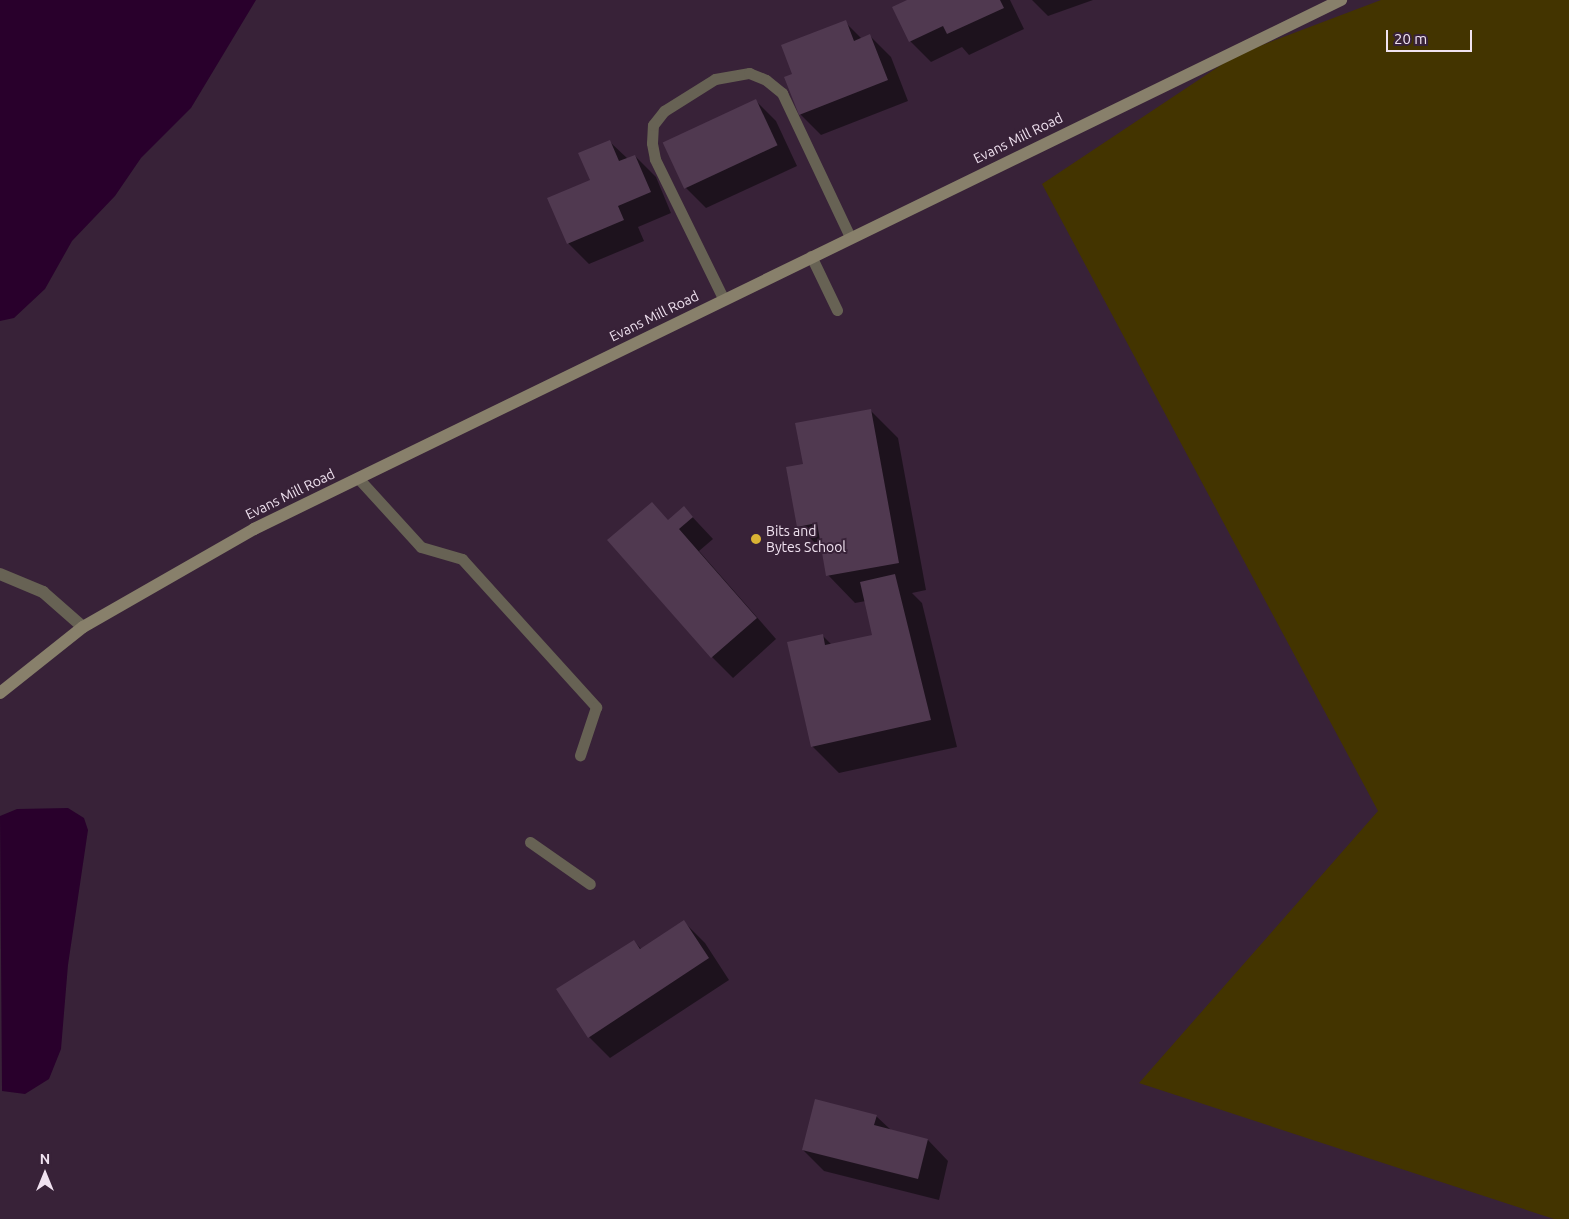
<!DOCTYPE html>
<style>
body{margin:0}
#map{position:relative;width:1569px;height:1219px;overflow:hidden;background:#382238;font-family:Ubuntu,sans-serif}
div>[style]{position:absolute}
.green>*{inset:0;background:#433400}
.water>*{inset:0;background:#29002c}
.shadow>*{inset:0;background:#0007}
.building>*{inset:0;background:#503950;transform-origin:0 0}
.service>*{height:11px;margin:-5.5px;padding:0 5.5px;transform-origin:5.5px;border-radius:5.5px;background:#676254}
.minor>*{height:12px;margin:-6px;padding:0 6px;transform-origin:6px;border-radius:6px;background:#676254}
.secondary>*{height:12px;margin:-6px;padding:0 6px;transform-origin:6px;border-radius:6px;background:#88806b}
.dots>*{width:14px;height:14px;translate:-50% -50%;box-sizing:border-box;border:2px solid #382238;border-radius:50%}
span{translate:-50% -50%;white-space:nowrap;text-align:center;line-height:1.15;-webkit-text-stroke:4px #382238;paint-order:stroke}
.street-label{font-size:14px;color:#f0e2f0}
.poi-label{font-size:14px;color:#f0e2f0}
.left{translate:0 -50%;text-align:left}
.north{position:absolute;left:20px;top:1149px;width:50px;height:50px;-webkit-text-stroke:4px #382238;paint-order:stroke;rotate:0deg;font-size:14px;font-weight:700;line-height:20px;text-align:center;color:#f0e2f0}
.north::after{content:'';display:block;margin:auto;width:18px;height:22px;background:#f0e2f0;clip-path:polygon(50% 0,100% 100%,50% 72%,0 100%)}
.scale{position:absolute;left:1386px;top:30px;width:86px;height:22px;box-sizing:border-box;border:2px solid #f0e2f0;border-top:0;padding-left:6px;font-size:15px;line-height:18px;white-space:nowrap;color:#f0e2f0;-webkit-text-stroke:4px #382238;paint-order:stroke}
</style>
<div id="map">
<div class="green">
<div style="clip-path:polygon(1381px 0,1569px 0,1569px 1219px,1554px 1219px,1139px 1083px,1378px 811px,1042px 184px,1236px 55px)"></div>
</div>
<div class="water">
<div style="clip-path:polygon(0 0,256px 0,191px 108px,141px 158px,115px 196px,72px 241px,45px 289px,14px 318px,0 321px)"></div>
<div style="clip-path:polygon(68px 808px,84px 818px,88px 830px,68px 965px,61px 1049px,49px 1079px,25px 1094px,2px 1091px,0 816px,17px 809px)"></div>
</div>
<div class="shadow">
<div style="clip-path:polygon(910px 0,1010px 0,1024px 29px,969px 55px,962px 47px,931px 62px,910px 41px)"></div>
<div style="clip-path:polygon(1032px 0,1093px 0,1048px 16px)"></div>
<div style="clip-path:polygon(845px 22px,862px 39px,870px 36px,891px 57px,908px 101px,821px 135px,800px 114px,794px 75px)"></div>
<div style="clip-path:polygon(755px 100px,776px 121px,797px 166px,706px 208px,685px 187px)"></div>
<div style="clip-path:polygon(610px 142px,628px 159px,635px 156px,656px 177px,671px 213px,638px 227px,644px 241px,589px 264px,568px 243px)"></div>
<div style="clip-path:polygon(871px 411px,898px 438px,926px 590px,912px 593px,922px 603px,957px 747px,839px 773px,812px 746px,822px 635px,832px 645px,873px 636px,866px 601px,855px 603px,828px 575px,823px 551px,798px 526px,804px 465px)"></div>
<div style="clip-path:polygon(684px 508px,713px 539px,699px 551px,776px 639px,733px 678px,712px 657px,669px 521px)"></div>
<div style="clip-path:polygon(684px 922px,705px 943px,729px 980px,610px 1058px,589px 1037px,634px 941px,642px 950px)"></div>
<div style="clip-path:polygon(876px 1116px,891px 1130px,928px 1140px,948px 1161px,939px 1200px,824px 1171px,803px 1150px)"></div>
</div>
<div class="building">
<div style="clip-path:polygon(907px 0,1000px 0,1004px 8px,947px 34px,943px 26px,909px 42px,892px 7px)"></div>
<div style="clip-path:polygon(846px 20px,854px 41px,870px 34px,888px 80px,799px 115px,784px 77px,792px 74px,781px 45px)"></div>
<div style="left:756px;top:99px;width:51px;height:103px;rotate:65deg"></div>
<div style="clip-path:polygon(610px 140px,619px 161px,635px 155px,651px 192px,618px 206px,624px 220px,567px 244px,547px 198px,590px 180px,578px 153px)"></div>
<div style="clip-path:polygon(871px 409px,899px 563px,826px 576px,817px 523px,797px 527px,786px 467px,803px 464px,795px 423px)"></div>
<div style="clip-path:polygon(652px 502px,668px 520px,684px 506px,693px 517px,679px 529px,757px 618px,711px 658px,607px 540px)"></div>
<div style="clip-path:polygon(895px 574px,931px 720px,811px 747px,787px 642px,823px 634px,825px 645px,872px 635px,860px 582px)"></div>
<div style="clip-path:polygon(684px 920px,709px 958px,588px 1038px,556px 989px,634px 940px,640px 949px)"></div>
<div style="clip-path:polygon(815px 1099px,877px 1115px,874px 1125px,928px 1139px,918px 1179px,802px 1150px)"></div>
</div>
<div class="service">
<div style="left:811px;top:256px;width:60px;rotate:64.3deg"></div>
<div style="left:723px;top:298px;width:155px;rotate:-116.1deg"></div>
<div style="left:655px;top:159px;width:16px;rotate:-101deg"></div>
<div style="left:652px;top:143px;width:18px;rotate:-87deg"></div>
<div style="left:653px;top:125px;width:18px;rotate:-52deg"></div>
<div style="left:664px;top:111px;width:60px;rotate:-32.1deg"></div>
<div style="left:715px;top:79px;width:35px;rotate:-10deg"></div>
<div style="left:749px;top:73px;width:18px;rotate:22deg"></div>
<div style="left:766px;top:80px;width:21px;rotate:39deg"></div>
<div style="left:782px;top:93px;width:159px;rotate:64.7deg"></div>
<div style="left:358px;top:478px;width:93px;rotate:47.6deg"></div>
<div style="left:421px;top:547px;width:43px;rotate:16.3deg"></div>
<div style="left:462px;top:559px;width:200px;rotate:47.8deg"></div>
<div style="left:596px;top:707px;width:51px;rotate:108.4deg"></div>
<div style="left:530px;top:842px;width:73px;rotate:35deg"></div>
</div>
<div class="minor">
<div style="left:0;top:574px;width:47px;rotate:22.7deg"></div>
<div style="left:43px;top:592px;width:53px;rotate:41.2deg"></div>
</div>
<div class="secondary">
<div style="left:0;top:693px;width:106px;rotate:-38.5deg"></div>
<div style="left:83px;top:627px;width:197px;rotate:-29.8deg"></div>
<div style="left:254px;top:529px;width:1209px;rotate:-25.95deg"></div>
</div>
<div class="dots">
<div style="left:756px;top:539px;background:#d9b334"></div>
</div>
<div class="street-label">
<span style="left:1018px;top:138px;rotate:-26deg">Evans Mill Road</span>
<span style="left:654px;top:316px;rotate:-26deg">Evans Mill Road</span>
<span style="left:290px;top:494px;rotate:-26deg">Evans Mill Road</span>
</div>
<div class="poi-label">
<span class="left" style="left:766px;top:539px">Bits and<br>Bytes School</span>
</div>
<div class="north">N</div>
<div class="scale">20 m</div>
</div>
